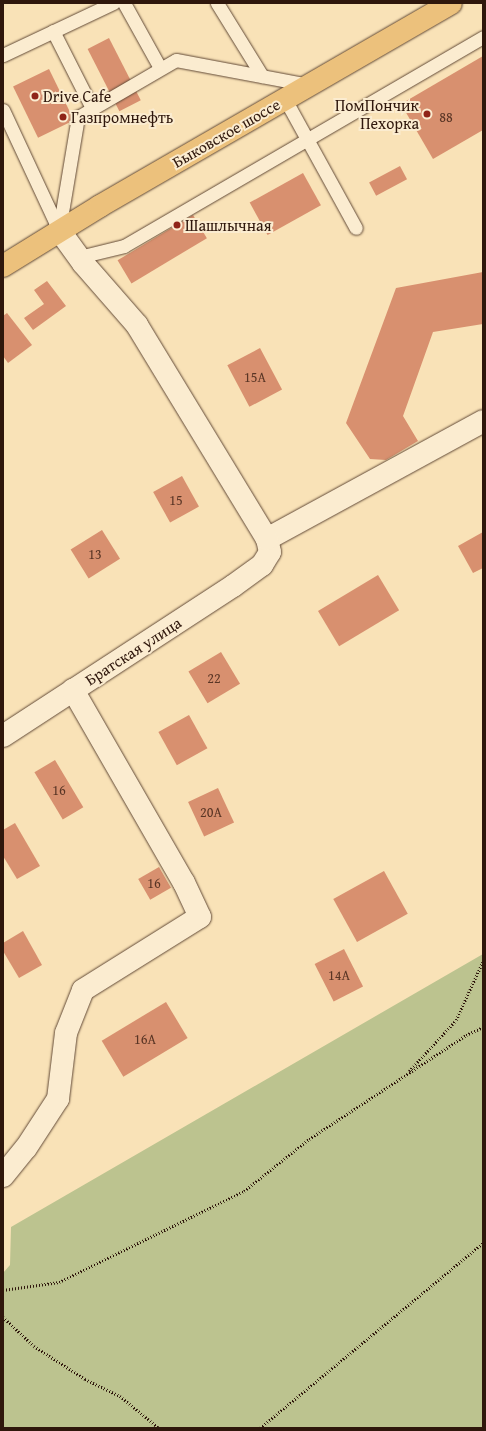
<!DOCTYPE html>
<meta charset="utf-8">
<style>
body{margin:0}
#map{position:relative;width:486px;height:1431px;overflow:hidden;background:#f9e2b7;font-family:"Gentium Book Plus",serif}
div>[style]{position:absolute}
.green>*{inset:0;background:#bcc38f}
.building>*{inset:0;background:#d8906f;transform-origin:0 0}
.path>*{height:2.5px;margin-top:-1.25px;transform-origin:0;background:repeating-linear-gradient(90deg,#2f170c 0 1px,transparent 0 3px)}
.roads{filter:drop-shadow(0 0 1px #624a37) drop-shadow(0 0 1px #624a37)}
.service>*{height:13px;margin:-6.5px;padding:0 6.5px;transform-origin:6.5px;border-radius:6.5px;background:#fbecd0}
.minor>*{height:22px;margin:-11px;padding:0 11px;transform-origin:11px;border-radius:11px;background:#fbecd0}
.primary>*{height:22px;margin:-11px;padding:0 11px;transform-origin:11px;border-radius:11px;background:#ecc17c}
.dots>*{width:11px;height:11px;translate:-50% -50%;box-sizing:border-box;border:2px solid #fbecd0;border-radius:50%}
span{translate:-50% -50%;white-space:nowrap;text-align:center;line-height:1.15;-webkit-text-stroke:4px #fbecd0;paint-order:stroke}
.number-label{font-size:14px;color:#593525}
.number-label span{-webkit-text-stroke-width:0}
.poi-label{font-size:16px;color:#2f170c}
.left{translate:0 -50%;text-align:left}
.right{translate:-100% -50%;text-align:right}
.street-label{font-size:16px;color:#2f170c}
.frame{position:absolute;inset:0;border:4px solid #2f170c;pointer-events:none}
</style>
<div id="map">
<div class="green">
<div style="clip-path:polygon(483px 954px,483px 1428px,3px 1428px,3px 1273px,10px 1265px,11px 1227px)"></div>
</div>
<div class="building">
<div style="left:109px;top:38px;width:70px;height:24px;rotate:63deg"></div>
<div style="clip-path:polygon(483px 56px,483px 130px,433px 159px,401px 104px)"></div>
<div style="left:49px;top:69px;width:57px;height:40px;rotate:64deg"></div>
<div style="left:400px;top:166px;width:15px;height:35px;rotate:62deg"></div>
<div style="left:303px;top:173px;width:37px;height:61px;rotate:61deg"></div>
<div style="left:193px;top:215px;width:27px;height:88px;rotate:59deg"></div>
<div style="clip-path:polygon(483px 272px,483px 324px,433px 332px,403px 416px,418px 441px,386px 460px,370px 459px,346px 423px,396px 288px)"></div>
<div style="clip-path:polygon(47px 281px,66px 306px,33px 330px,24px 318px,44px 304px,34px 290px)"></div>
<div style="clip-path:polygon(7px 313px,32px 345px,8px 363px,3px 356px,3px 316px)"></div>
<div style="left:260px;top:348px;width:47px;height:37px;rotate:62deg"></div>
<div style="left:182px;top:476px;width:35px;height:33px;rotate:61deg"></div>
<div style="left:102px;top:530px;width:34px;height:37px;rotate:58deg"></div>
<div style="clip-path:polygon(483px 532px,483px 568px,473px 573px,458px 546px)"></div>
<div style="left:378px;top:575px;width:41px;height:70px;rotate:59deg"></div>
<div style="left:221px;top:652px;width:37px;height:38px;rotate:59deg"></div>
<div style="left:189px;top:715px;width:38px;height:35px;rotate:61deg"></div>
<div style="left:55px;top:760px;width:55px;height:24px;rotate:59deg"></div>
<div style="left:218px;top:788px;width:38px;height:33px;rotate:65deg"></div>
<div style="clip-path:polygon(15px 823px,40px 866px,17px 879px,3px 856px,3px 830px)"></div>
<div style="left:159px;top:867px;width:24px;height:24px;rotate:60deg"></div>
<div style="left:384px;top:871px;width:49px;height:58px;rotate:61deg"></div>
<div style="clip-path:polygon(23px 931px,42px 965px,19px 978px,3px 951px,3px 943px)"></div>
<div style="left:344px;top:949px;width:42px;height:33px;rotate:63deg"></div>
<div style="left:166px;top:1002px;width:42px;height:75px;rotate:59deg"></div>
</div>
<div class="path">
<div style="left:409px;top:1071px;width:69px;rotate:-47.3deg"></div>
<div style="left:456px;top:1020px;width:65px;rotate:-65.4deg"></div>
<div style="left:3px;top:1290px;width:57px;rotate:-8.1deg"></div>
<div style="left:59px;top:1282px;width:206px;rotate:-26.2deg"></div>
<div style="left:244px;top:1191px;width:83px;rotate:-38.7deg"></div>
<div style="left:309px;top:1139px;width:188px;rotate:-33.5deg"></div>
<div style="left:466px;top:1035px;width:19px;rotate:-25deg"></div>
<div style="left:3px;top:1317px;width:42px;rotate:43.1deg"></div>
<div style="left:34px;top:1346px;width:61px;rotate:32.9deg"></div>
<div style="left:85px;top:1379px;width:39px;rotate:26deg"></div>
<div style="left:120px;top:1396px;width:50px;rotate:39.4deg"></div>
<div style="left:260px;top:1428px;width:290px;rotate:-39.7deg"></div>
</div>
<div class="roads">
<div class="service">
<div style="left:124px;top:3px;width:74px;rotate:61deg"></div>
<div style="left:217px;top:3px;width:86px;rotate:58.3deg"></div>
<div style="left:53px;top:31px;width:86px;rotate:63.1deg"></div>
<div style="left:3px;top:55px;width:122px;rotate:-25.3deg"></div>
<div style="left:285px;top:99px;width:147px;rotate:61.2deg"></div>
<div style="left:3px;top:110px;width:132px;rotate:65deg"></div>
<div style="left:59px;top:230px;width:115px;rotate:-80.5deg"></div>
<div style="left:78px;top:117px;width:113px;rotate:-30.2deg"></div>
<div style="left:176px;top:60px;width:136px;rotate:10.6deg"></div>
<div style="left:79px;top:257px;width:46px;rotate:-13.7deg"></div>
<div style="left:124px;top:246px;width:415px;rotate:-30.2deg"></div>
</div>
<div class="minor">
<div style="left:267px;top:539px;width:246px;rotate:-28.6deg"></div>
<div style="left:3px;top:736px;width:275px;rotate:-33.1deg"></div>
<div style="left:233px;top:586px;width:36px;rotate:-36deg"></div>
<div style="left:262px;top:565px;width:15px;rotate:-58deg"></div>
<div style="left:270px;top:552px;width:13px;rotate:-103deg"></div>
<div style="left:267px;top:539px;width:250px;rotate:-121.3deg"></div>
<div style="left:137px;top:325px;width:82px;rotate:-131.1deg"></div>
<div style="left:83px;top:263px;width:41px;rotate:-126deg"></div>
<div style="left:3px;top:1176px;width:36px;rotate:-51deg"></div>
<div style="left:26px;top:1148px;width:59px;rotate:-56.9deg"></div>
<div style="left:58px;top:1099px;width:66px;rotate:-83.1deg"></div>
<div style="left:66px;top:1033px;width:46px;rotate:-68.4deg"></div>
<div style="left:83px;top:990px;width:138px;rotate:-32deg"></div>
<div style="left:200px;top:917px;width:38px;rotate:-115deg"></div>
<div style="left:184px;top:883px;width:223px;rotate:-119.9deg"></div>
</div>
<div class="primary">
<div style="left:3px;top:266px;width:114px;rotate:-31.7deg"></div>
<div style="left:100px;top:206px;width:405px;rotate:-30deg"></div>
</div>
</div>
<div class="dots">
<div style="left:35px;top:96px;background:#8f2418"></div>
<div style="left:427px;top:114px;background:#8f2418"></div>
<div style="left:63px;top:117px;background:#8f2418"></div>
<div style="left:177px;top:225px;background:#8f2418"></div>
</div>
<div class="number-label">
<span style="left:446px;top:117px">88</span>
<span style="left:255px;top:377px">15А</span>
<span style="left:176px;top:500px">15</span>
<span style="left:95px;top:554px">13</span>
<span style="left:214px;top:678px">22</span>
<span style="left:59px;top:790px">16</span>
<span style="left:211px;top:812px">20А</span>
<span style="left:154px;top:883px">16</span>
<span style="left:339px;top:975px">14А</span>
<span style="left:145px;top:1039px">16А</span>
</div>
<div class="poi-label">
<span class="left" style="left:43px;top:96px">Drive Cafe</span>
<span class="right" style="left:419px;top:114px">ПомПончик<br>Пехорка</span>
<span class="left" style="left:71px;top:117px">Газпромнефть</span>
<span class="left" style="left:185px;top:225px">Шашлычная</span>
</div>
<div class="street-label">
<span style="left:226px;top:133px;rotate:-30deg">Быковское шоссе</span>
<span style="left:133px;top:651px;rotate:-33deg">Братская улица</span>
</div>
<div class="frame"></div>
</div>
